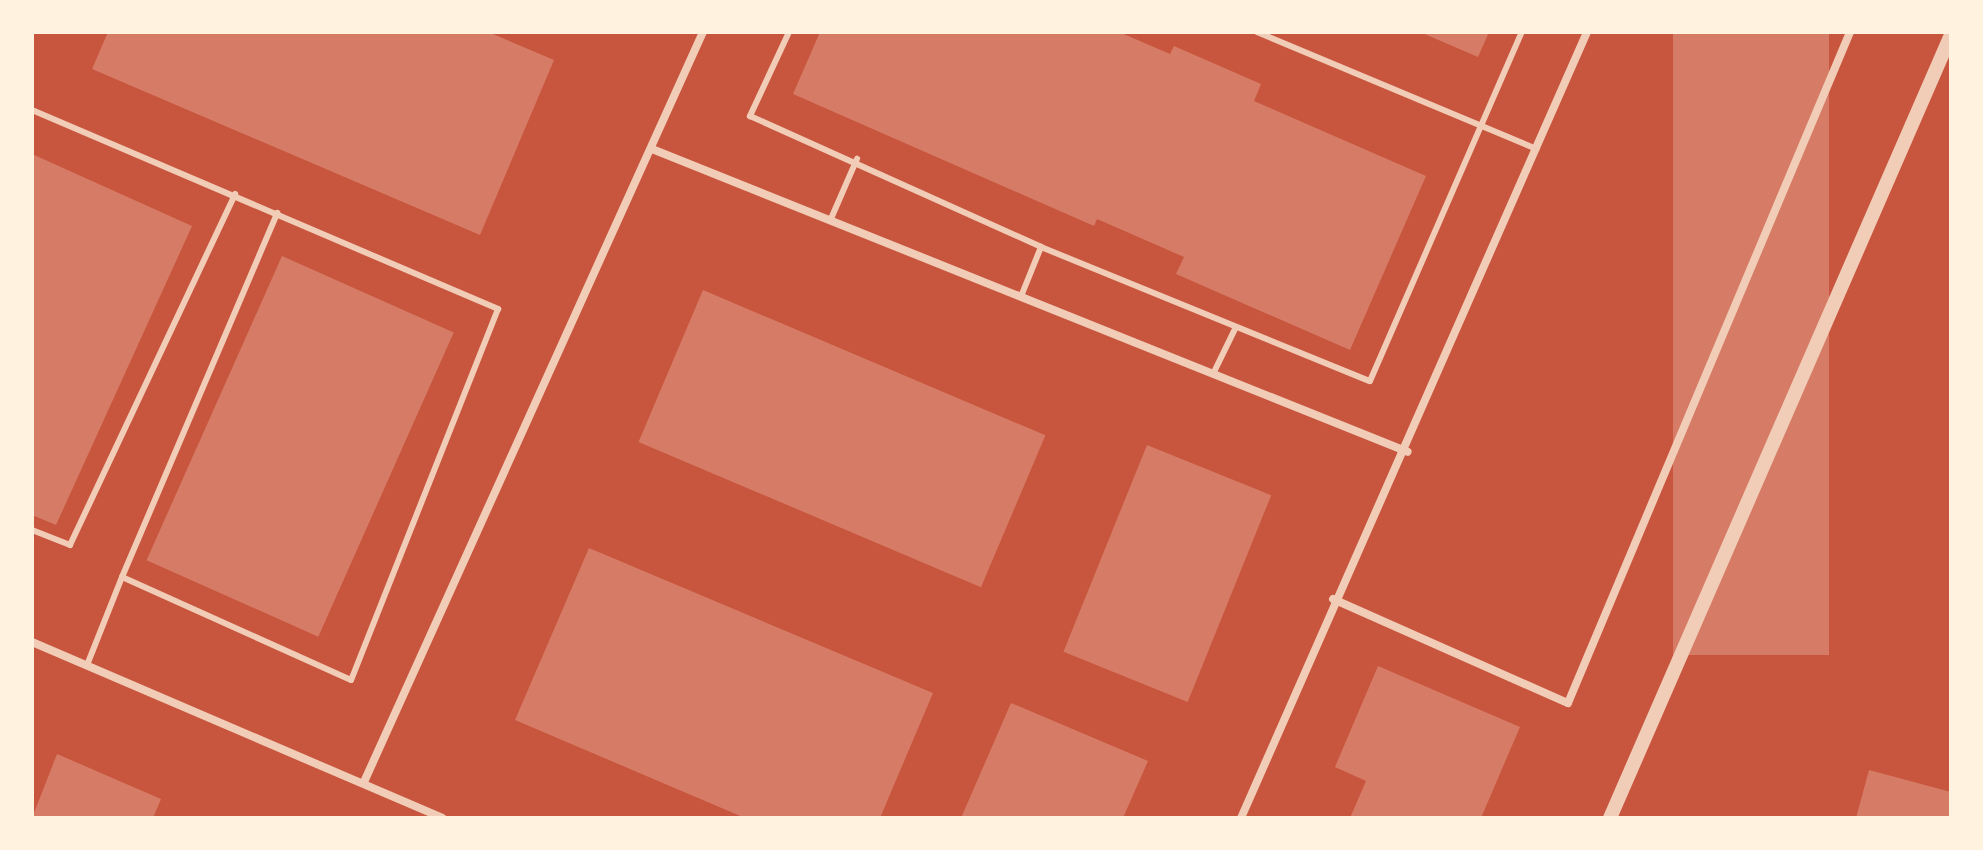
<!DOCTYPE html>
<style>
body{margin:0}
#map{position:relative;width:1983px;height:850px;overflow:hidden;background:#c8553d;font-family:Lato,sans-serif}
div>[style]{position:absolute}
.building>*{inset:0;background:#d67c66;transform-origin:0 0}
.service>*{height:6px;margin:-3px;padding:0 3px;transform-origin:3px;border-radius:3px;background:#f1ccb7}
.minor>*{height:8px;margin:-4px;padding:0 4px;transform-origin:4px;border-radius:4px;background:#f1ccb7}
.tertiary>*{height:14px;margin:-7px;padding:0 7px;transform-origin:7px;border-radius:7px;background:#f1ccb7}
span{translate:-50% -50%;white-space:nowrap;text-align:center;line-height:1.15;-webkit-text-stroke:7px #fff3e0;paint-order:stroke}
.frame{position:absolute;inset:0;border:34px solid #fff3e0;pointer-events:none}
</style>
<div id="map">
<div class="building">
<div style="clip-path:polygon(108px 32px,488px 32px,554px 60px,480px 235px,92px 69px)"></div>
<div style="clip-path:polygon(820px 32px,1119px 32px,1170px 54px,1174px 46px,1261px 84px,1254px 101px,1426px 176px,1350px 350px,1176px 274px,1184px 257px,1097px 219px,1094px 226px,793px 94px)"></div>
<div style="clip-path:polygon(1420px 32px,1489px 32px,1478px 57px)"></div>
<div style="left:1673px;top:32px;width:156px;height:623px"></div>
<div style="clip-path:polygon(32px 154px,192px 226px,56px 525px,32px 515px)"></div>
<div style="left:282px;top:256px;width:188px;height:333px;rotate:24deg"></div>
<div style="left:703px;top:290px;width:372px;height:165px;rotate:23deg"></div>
<div style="left:1147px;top:445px;width:134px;height:223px;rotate:22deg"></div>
<div style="clip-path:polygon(589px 548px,933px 693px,880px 818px,745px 818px,515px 720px)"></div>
<div style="clip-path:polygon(1378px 666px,1520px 727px,1481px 818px,1350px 818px,1366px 781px,1335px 767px)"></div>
<div style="clip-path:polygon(1011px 703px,1148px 761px,1123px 818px,961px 818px)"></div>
<div style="clip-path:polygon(57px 754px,161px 799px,153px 818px,32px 818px)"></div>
<div style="clip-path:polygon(1869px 770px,1951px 792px,1951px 818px,1856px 818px)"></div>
</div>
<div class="service">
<div style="left:789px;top:32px;width:93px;rotate:114.9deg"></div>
<div style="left:750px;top:116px;width:319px;rotate:24.2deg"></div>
<div style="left:1041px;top:247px;width:355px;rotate:22.2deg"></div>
<div style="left:1370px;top:381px;width:381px;rotate:-66.5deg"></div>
<div style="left:1257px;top:32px;width:303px;rotate:22.7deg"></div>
<div style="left:32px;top:110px;width:507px;rotate:23.12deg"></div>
<div style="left:498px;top:309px;width:399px;rotate:111.6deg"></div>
<div style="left:351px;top:680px;width:251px;rotate:-155.8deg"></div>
<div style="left:122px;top:577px;width:95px;rotate:111.7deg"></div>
<div style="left:830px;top:221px;width:68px;rotate:-66.5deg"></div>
<div style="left:1022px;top:294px;width:51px;rotate:-68deg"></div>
<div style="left:1214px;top:372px;width:48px;rotate:-64deg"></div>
<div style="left:32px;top:530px;width:41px;rotate:21.5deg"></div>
<div style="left:70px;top:545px;width:388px;rotate:-64.8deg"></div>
<div style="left:122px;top:577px;width:396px;rotate:-66.9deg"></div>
</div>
<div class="minor">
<div style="left:652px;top:149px;width:814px;rotate:21.84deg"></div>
<div style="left:1333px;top:599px;width:257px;rotate:23.9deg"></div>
<div style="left:1568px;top:703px;width:728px;rotate:-67.2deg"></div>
<div style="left:32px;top:642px;width:446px;rotate:23.2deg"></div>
<div style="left:364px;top:782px;width:823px;rotate:-65.68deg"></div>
<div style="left:1241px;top:818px;width:859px;rotate:-66.24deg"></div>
</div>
<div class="tertiary">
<div style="left:1610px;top:818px;width:854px;rotate:-66.47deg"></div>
</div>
<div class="frame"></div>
</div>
